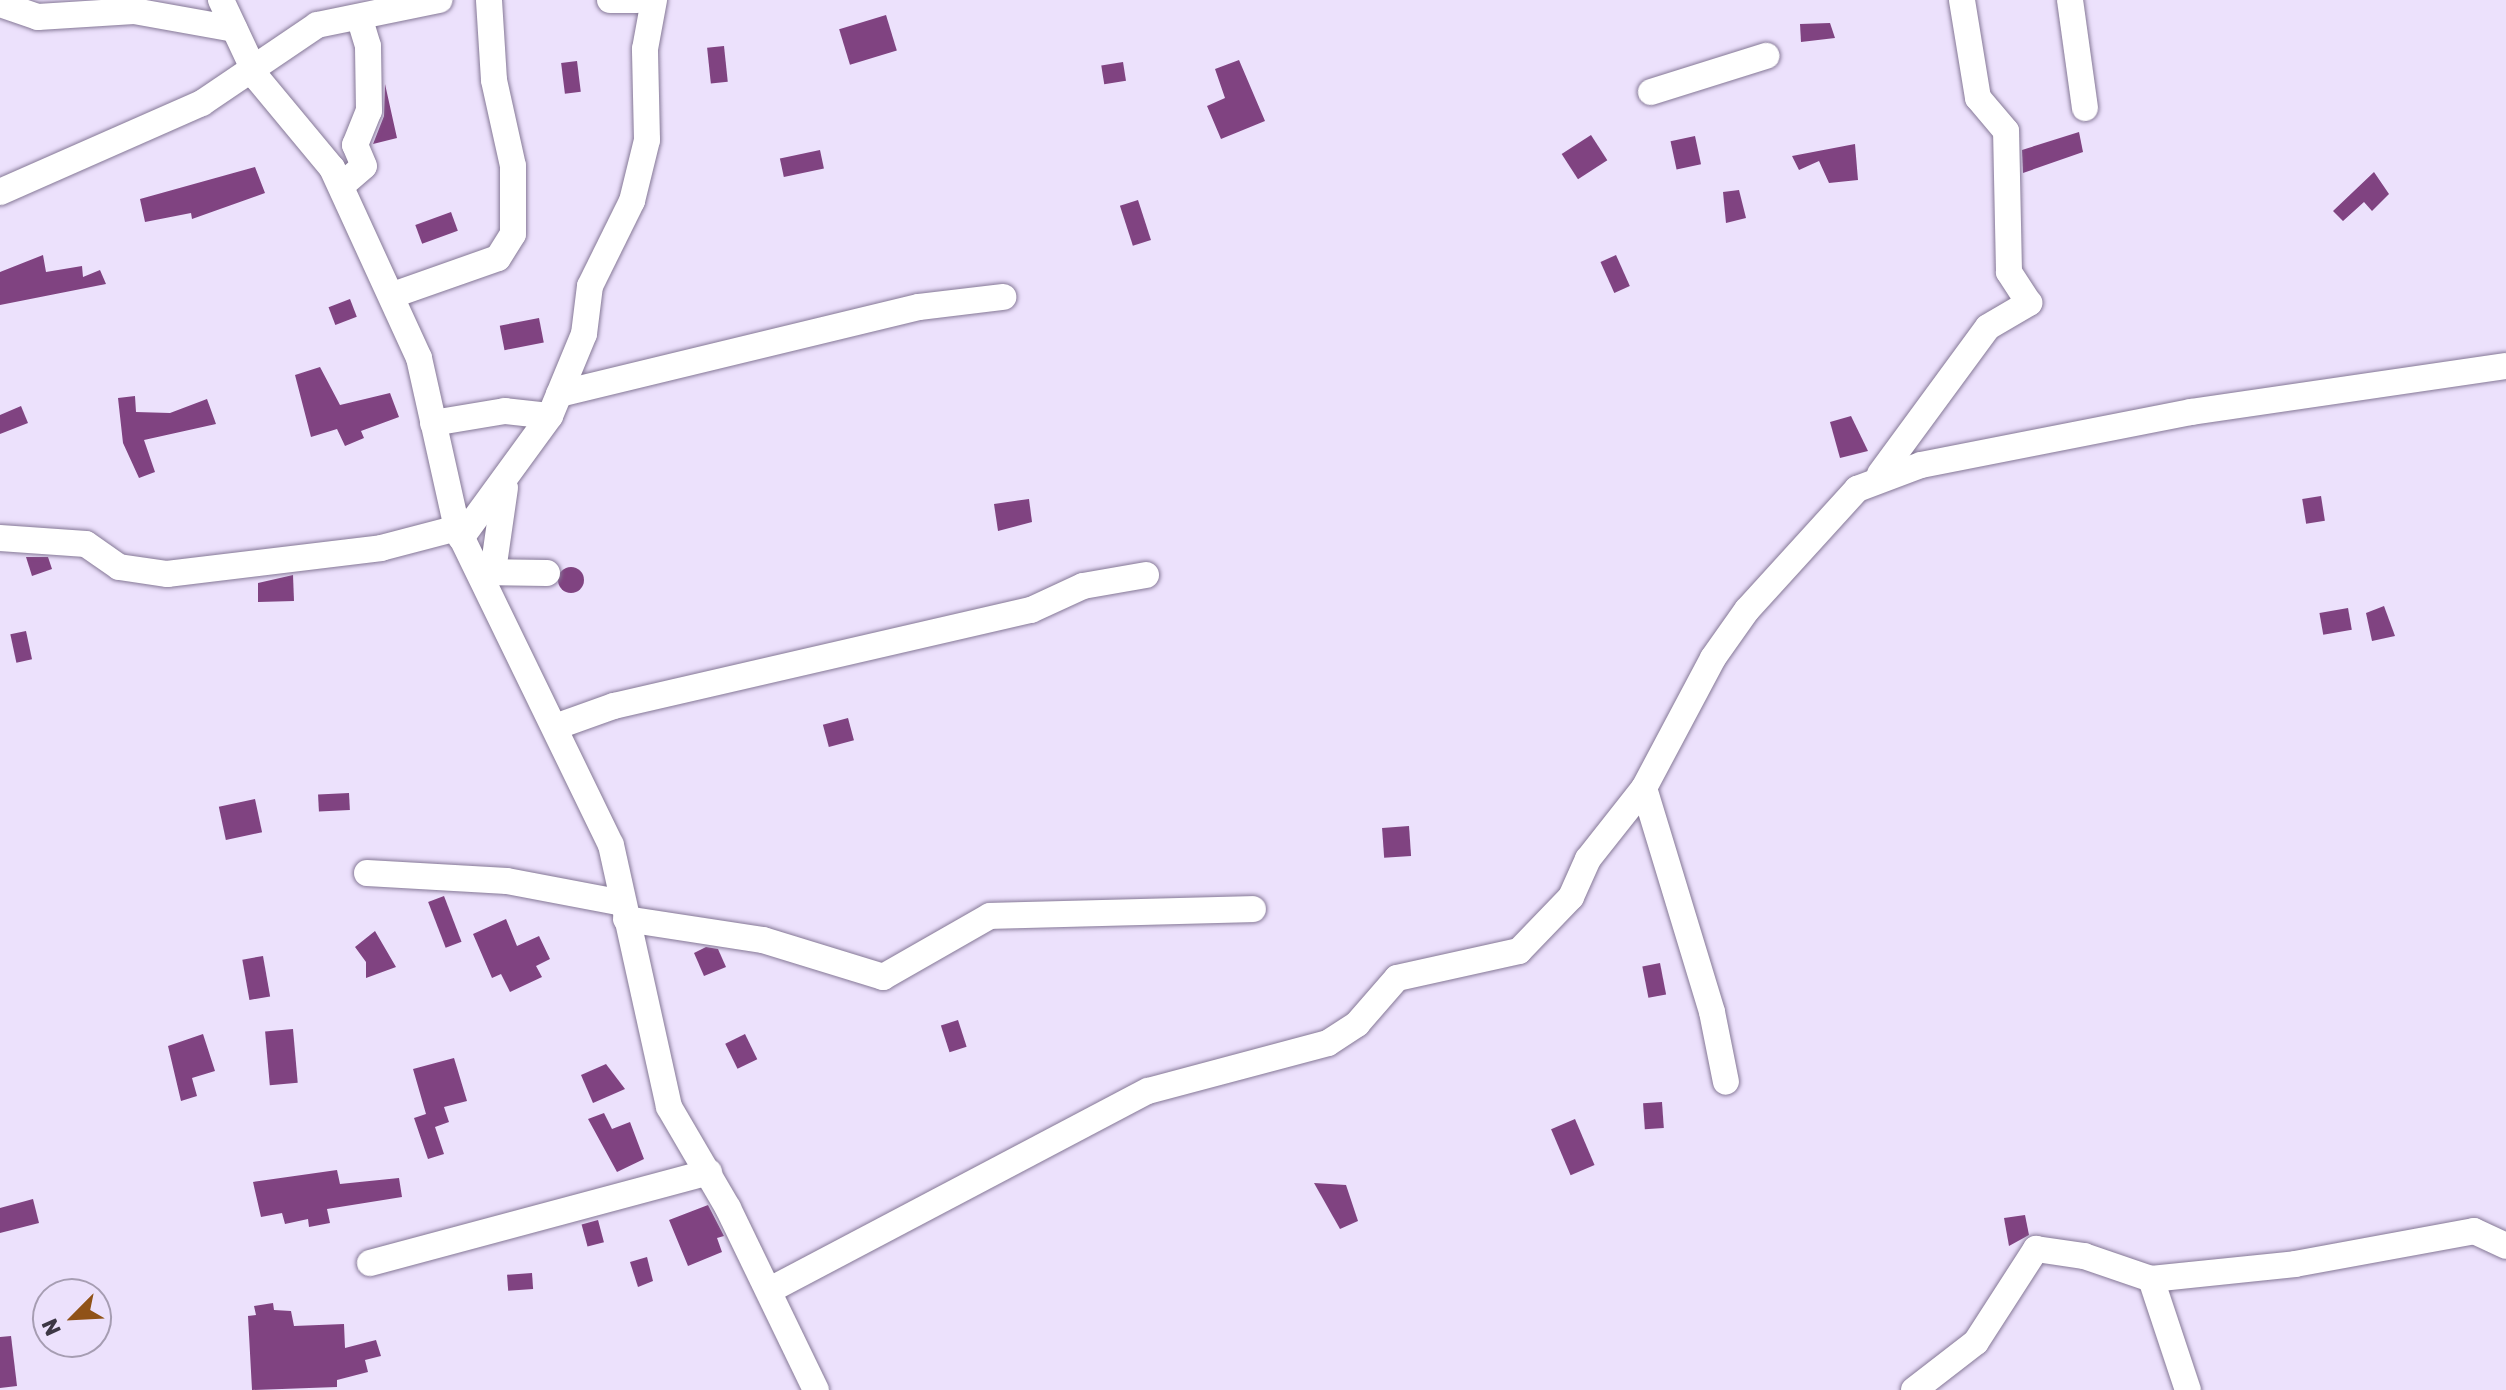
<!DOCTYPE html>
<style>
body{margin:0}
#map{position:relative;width:2506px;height:1390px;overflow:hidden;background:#ece1fc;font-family:Rubik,sans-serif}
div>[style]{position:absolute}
.building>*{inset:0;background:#804381;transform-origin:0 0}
.round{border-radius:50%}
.roads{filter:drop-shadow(0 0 2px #857896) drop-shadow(0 0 2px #857896)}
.minor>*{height:26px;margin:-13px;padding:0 13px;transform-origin:13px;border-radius:13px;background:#fff}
span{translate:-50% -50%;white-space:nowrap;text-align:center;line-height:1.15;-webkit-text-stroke:8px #ece1fc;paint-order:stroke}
.north{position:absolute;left:32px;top:1278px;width:80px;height:80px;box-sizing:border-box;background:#ece1fc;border:2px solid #a69db2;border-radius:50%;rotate:246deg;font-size:22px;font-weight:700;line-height:32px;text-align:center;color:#3c3744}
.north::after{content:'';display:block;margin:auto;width:28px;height:36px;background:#905217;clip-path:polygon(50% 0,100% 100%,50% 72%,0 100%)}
</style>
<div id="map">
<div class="building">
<div style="left:886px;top:15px;width:37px;height:49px;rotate:73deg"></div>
<div style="clip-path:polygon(1830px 23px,1835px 38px,1801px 42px,1800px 24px)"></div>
<div style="left:724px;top:46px;width:36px;height:17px;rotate:84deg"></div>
<div style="clip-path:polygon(1239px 60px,1265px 121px,1221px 139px,1207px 106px,1225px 98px,1215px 69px)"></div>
<div style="left:577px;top:61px;width:31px;height:16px;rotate:83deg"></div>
<div style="left:1123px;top:62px;width:19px;height:22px;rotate:81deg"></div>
<div style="clip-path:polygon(385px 84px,397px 138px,373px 144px,384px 116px)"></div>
<div style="clip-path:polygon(2079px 132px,2083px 152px,2023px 173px,2022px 150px)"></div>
<div style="left:1591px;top:135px;width:30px;height:35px;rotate:57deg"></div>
<div style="left:1695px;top:136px;width:29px;height:25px;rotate:78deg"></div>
<div style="clip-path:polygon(1855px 144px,1858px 180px,1829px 183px,1819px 161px,1799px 170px,1792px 156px)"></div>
<div style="left:820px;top:150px;width:19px;height:41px;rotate:78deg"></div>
<div style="clip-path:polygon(255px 167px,265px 193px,192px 219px,191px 213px,145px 222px,140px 199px)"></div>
<div style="clip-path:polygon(2374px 172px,2389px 194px,2372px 211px,2364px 202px,2343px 221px,2333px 211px)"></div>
<div style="clip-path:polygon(1739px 190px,1746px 218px,1726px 223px,1723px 192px)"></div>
<div style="left:1138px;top:200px;width:42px;height:19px;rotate:72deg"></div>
<div style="left:451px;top:212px;width:20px;height:38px;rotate:70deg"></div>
<div style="clip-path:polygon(43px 255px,46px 272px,82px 266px,83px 277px,100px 270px,106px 284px,0 305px,0 272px)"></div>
<div style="left:1616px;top:255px;width:34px;height:17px;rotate:66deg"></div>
<div style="left:350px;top:299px;width:19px;height:23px;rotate:69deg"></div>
<div style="left:539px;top:318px;width:25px;height:40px;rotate:79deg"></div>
<div style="clip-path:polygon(320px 367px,340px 405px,390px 393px,399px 417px,361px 431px,364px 438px,345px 446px,337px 429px,311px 437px,295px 375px)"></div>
<div style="clip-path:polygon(135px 396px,136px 412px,170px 413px,207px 399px,216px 424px,144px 440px,155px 472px,139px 478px,123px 443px,118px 398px)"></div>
<div style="clip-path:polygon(21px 406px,28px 423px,0 434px,0 415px)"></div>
<div style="clip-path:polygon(1851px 416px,1868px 451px,1840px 458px,1830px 422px)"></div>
<div style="left:2321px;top:496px;width:25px;height:19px;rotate:81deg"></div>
<div style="clip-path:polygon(1029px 499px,1032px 522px,998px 531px,994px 504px)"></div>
<div style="clip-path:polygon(26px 557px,48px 557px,52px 569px,32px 576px)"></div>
<div class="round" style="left:558px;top:567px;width:26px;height:26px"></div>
<div style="clip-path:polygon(293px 575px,294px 601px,258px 602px,258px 583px)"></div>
<div style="clip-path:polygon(2384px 606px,2395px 636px,2372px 641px,2366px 613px)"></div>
<div style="left:2348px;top:608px;width:22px;height:29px;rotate:80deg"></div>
<div style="left:26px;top:631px;width:29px;height:16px;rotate:78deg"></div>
<div style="left:848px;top:718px;width:23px;height:26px;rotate:75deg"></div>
<div style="left:349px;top:793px;width:17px;height:31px;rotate:87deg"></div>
<div style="left:255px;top:799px;width:34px;height:37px;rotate:78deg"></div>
<div style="left:1409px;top:826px;width:30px;height:27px;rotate:86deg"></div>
<div style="left:444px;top:896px;width:49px;height:17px;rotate:69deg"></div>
<div style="clip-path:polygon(506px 919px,517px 946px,539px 936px,550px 959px,536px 966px,542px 977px,510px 992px,501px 974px,492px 978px,473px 934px)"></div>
<div style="clip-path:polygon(375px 931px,396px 967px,366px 978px,366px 962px,355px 947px)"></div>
<div style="clip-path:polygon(706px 947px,718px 949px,726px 967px,704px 976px,694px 953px)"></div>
<div style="left:263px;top:956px;width:41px;height:21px;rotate:80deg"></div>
<div style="left:1660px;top:963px;width:32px;height:18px;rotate:79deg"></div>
<div style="left:958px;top:1020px;width:28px;height:18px;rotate:72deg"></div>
<div style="left:293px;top:1029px;width:54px;height:28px;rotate:85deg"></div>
<div style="clip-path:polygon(203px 1034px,215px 1071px,192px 1078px,197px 1096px,181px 1101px,168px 1046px)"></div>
<div style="left:745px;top:1034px;width:28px;height:22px;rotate:64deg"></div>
<div style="clip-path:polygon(454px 1058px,467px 1101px,444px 1107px,449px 1122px,435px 1127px,444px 1154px,428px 1159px,414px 1118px,426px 1114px,413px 1069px)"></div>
<div style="clip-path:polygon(606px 1064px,625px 1089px,593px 1103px,581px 1075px)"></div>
<div style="left:1662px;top:1102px;width:26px;height:19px;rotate:86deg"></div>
<div style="clip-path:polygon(604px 1113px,612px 1129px,630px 1122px,644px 1159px,617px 1172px,588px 1119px)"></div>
<div style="left:1575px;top:1119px;width:50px;height:26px;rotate:67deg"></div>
<div style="clip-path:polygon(337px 1170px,340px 1184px,399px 1178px,402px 1197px,327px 1209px,330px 1223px,309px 1227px,308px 1219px,285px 1224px,282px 1213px,261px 1217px,253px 1182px)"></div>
<div style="clip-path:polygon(1314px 1183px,1346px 1185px,1358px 1221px,1340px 1229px)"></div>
<div style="clip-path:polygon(33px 1199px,39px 1223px,0 1233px,0 1208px)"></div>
<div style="clip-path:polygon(708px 1205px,724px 1236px,717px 1238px,722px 1252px,688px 1266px,669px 1220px)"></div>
<div style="clip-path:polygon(2025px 1215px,2029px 1235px,2009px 1246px,2004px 1218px)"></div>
<div style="left:598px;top:1220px;width:23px;height:17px;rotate:75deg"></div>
<div style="clip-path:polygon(647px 1257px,653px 1281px,638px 1287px,630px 1262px)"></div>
<div style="left:532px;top:1273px;width:16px;height:25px;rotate:86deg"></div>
<div style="clip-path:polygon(273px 1303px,274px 1310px,291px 1311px,294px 1326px,344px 1324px,345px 1348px,376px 1340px,381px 1356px,365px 1360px,368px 1372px,337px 1380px,337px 1387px,252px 1390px,248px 1316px,256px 1315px,254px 1306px)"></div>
<div style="clip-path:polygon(11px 1336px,17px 1386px,0 1388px,0 1337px)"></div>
</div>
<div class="roads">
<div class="minor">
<div style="left:221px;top:0;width:87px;rotate:64.9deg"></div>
<div style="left:258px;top:79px;width:116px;rotate:50.3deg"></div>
<div style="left:332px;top:168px;width:209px;rotate:65.4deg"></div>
<div style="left:419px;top:358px;width:174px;rotate:77.4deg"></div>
<div style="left:457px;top:528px;width:352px;rotate:64.1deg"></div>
<div style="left:611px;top:845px;width:268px;rotate:77.5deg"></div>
<div style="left:669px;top:1107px;width:117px;rotate:59.7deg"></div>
<div style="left:728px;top:1208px;width:202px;rotate:64.2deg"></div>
<div style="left:610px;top:0;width:27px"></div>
<div style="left:2070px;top:0;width:109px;rotate:82.1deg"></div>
<div style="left:0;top:4px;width:40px;rotate:18.9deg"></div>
<div style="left:38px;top:17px;width:96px;rotate:-3.6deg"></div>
<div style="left:134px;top:11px;width:102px;rotate:10.2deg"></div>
<div style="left:1651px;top:92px;width:121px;rotate:-17.4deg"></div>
<div style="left:341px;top:186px;width:30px;rotate:-41deg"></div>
<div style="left:364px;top:166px;width:23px;rotate:-113deg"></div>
<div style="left:355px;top:145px;width:37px;rotate:-68deg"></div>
<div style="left:369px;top:111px;width:65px;rotate:-90.9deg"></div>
<div style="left:368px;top:46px;width:30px;rotate:-107deg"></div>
<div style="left:0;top:192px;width:221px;rotate:-23.8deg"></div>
<div style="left:202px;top:103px;width:139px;rotate:-34.1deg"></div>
<div style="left:317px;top:25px;width:125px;rotate:-11.6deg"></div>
<div style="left:393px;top:295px;width:111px;rotate:-19.4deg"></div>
<div style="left:498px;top:258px;width:28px;rotate:-58deg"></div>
<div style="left:513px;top:234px;width:68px;rotate:-90deg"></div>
<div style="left:513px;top:166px;width:88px;rotate:-102.5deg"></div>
<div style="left:494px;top:80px;width:80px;rotate:-93.6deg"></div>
<div style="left:559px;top:394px;width:370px;rotate:-13.6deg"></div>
<div style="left:919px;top:307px;width:85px;rotate:-6.8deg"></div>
<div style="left:433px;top:423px;width:73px;rotate:-9.5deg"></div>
<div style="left:505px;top:411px;width:45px;rotate:6.3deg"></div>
<div style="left:1880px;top:474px;width:182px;rotate:-53.7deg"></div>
<div style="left:1988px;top:327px;width:48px;rotate:-30.3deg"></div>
<div style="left:2029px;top:303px;width:37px;rotate:-123deg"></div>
<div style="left:2009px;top:272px;width:141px;rotate:-91.2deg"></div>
<div style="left:2006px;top:131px;width:43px;rotate:-130.3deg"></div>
<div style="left:1978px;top:98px;width:99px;rotate:-99.3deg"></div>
<div style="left:0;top:538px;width:86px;rotate:4deg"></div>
<div style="left:86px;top:544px;width:40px;rotate:34.9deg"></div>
<div style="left:119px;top:567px;width:49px;rotate:8.3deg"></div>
<div style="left:167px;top:574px;width:216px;rotate:-6.9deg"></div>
<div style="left:381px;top:548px;width:79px;rotate:-14.7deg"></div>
<div style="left:461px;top:538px;width:151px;rotate:-53.9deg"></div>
<div style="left:550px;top:416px;width:89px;rotate:-67.5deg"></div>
<div style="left:584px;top:334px;width:48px;rotate:-82.9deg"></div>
<div style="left:590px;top:286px;width:95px;rotate:-63.7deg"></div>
<div style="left:632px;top:201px;width:63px;rotate:-76.2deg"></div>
<div style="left:647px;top:140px;width:91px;rotate:-91.3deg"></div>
<div style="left:645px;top:49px;width:50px;rotate:-79.6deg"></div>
<div style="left:493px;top:571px;width:84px;rotate:-81.8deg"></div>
<div style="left:479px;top:572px;width:68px;rotate:0.8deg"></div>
<div style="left:555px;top:727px;width:63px;rotate:-19.6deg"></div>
<div style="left:614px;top:706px;width:428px;rotate:-13deg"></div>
<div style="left:1031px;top:610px;width:57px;rotate:-24.8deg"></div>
<div style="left:1083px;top:586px;width:64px;rotate:-9.9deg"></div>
<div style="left:1644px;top:788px;width:234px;rotate:73.1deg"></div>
<div style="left:1712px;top:1012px;width:71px;rotate:78.7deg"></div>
<div style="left:367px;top:873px;width:140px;rotate:3.3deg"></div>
<div style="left:507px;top:881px;width:118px;rotate:10.7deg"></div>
<div style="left:626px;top:919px;width:139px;rotate:8.7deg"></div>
<div style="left:763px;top:940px;width:126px;rotate:17.1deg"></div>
<div style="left:883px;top:977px;width:123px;rotate:-29.7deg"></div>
<div style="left:990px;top:916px;width:263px;rotate:-1.5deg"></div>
<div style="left:370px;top:1263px;width:351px;rotate:-15deg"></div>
<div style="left:2151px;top:1279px;width:117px;rotate:71.6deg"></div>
<div style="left:770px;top:1290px;width:427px;rotate:-27.8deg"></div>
<div style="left:1148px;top:1091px;width:186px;rotate:-14.9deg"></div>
<div style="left:1328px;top:1043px;width:35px;rotate:-33deg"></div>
<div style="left:1357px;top:1024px;width:61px;rotate:-49deg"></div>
<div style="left:1397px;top:978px;width:125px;rotate:-12.5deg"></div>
<div style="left:1519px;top:951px;width:75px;rotate:-46.1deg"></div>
<div style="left:1571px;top:897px;width:42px;rotate:-65.9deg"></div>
<div style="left:1588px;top:859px;width:90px;rotate:-51.7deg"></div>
<div style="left:1644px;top:788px;width:147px;rotate:-62deg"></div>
<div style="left:1713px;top:658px;width:59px;rotate:-54.7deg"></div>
<div style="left:1747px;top:610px;width:164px;rotate:-47.7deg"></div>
<div style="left:1857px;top:489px;width:68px;rotate:-20.6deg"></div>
<div style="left:1921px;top:465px;width:275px;rotate:-11.1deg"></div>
<div style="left:2191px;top:412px;width:318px;rotate:-8.3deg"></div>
<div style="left:1914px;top:1390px;width:78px;rotate:-37.7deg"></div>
<div style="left:1976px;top:1342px;width:111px;rotate:-57.2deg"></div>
<div style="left:2036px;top:1249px;width:49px;rotate:8.3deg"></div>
<div style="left:2084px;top:1256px;width:71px;rotate:18.9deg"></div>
<div style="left:2151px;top:1279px;width:145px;rotate:-5.9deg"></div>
<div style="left:2295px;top:1264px;width:182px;rotate:-10.4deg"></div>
<div style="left:2474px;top:1231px;width:35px;rotate:25deg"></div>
</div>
</div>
<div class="north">N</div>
</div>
